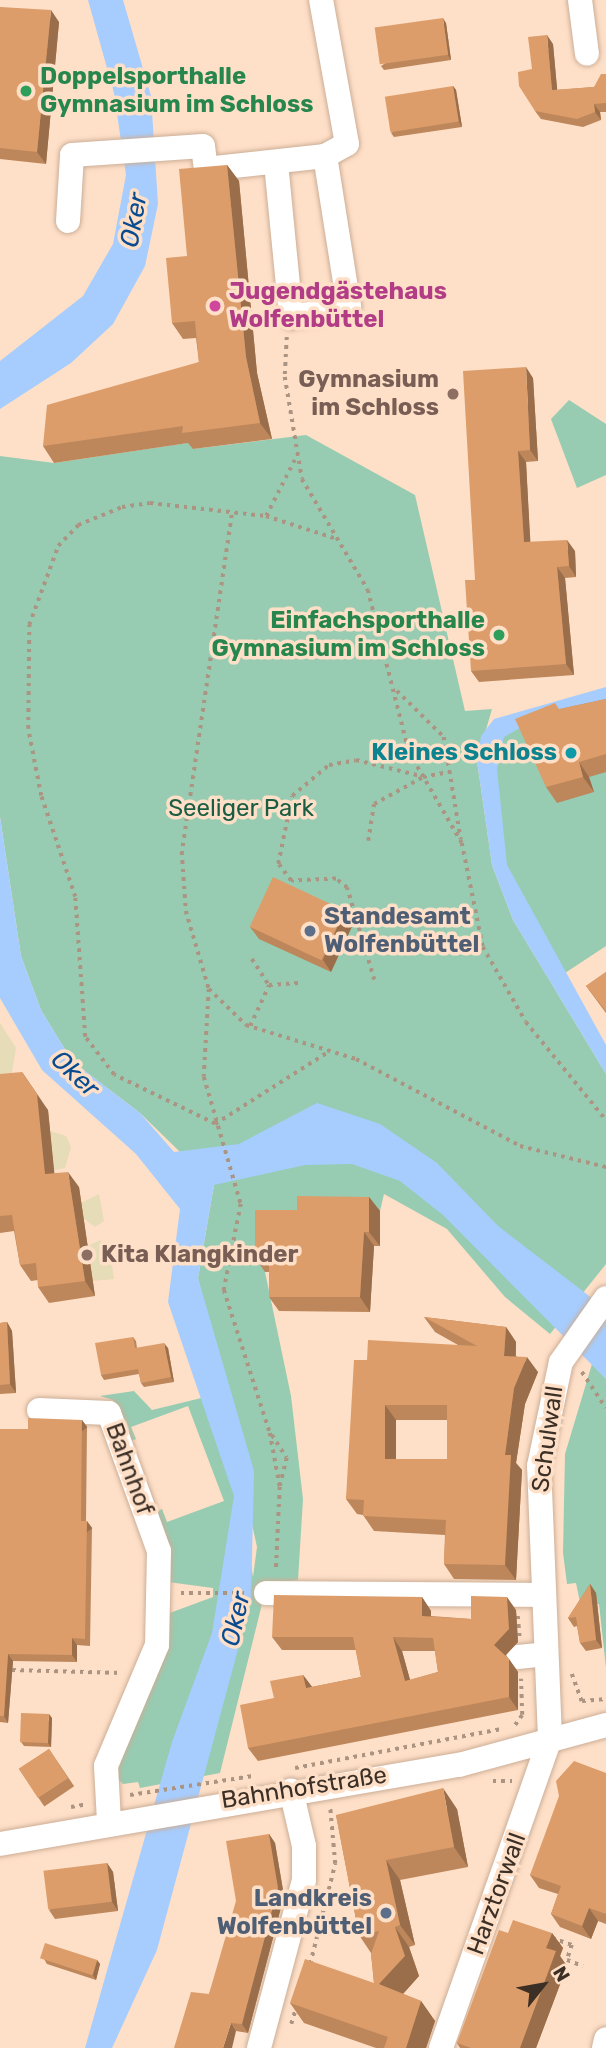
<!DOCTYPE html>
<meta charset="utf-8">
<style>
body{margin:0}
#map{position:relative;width:606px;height:2048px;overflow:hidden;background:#fedfc7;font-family:Rubik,sans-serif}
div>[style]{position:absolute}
.green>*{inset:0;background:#97ccb2}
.sand>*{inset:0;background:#e6dcb7}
.water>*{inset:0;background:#a6cdfe}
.path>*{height:3.5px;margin-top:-1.75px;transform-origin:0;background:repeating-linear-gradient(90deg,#ab9482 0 3.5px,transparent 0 8.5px)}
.roads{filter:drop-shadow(0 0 2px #ccae97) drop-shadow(0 0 2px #ccae97)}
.minor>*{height:24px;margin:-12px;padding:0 12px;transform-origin:12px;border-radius:12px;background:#fff}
.wall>*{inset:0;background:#bd875b;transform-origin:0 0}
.shaded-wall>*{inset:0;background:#9a6e4a;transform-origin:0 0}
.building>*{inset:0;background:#dc9d6a;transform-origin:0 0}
.dots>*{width:19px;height:19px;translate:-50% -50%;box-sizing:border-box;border:4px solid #fedfc7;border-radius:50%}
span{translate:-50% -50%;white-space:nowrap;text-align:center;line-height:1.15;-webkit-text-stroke:7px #fedfc7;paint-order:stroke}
.leisure-label{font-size:24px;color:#27864d;font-weight:700}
.left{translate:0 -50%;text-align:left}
.right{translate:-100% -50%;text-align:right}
.hotel-label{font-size:24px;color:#b23c85;font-weight:700}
.education-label{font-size:24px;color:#785e54;font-weight:700}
.culture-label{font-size:24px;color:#0d838f;font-weight:700}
.park-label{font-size:24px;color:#1b5d43}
.service-label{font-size:24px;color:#4e5e75;font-weight:700}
.street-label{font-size:24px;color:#3b2f26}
.water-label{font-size:26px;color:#084b91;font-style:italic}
.north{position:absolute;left:508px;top:1950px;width:70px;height:70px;-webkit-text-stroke:5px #fedfc7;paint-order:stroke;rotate:59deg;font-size:19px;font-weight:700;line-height:28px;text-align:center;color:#3b2f26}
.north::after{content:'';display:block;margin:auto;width:24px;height:32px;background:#3b2f26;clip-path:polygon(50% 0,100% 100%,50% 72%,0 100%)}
</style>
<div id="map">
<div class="green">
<div style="clip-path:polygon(569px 400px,606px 424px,606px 475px,577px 488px,551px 419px)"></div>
<div style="clip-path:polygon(306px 435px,415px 495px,465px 711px,492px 709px,477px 761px,492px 865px,513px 920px,606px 1074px,606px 1264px,550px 1334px,505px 1297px,447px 1229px,384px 1194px,380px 1211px,266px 1225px,265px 1272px,291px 1396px,303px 1499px,298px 1580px,267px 1584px,220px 1773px,140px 1788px,138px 1782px,123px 1784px,116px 1777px,167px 1614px,213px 1597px,213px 1588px,168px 1582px,154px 1513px,162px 1509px,167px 1522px,224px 1501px,188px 1406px,131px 1427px,136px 1439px,128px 1442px,113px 1400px,100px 1396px,134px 1391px,152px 1410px,222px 1393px,253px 1577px,257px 1547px,198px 1278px,214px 1185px,140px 1113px,72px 1061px,41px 1010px,21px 956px,0 817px,0 456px,54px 463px,194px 442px,193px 449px)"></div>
<div style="clip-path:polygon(606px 696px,606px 946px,559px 977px,510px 886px,490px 774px,502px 726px)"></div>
<div style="clip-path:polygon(592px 1364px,606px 1379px,606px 1668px,599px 1604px,581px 1607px,576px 1583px,567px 1584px,563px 1553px,565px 1454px)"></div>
</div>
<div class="sand">
<div style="clip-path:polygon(0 1023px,16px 1048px,9px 1089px,0 1088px)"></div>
<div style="clip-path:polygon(50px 1131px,66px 1136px,71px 1147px,65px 1168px,54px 1170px)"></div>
<div style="clip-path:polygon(99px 1194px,104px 1221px,95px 1227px,83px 1218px,81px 1203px)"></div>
<div style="clip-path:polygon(100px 1240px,110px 1250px,114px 1279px,93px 1281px,88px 1246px)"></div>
</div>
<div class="water">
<div style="clip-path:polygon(88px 0,123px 0,151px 96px,158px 204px,145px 266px,113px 324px,71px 363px,0 409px,0 361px,83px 296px,113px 244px,126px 175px,114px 93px)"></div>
<div style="clip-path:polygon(606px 687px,606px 704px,534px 720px,504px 737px,497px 769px,507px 865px,606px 1045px,606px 1074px,513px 920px,492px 865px,477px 761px,481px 736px,494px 719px)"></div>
<div style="clip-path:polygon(0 817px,21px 956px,41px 1010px,72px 1061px,140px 1113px,174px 1152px,239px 1144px,317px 1103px,380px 1124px,437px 1163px,498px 1226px,606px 1309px,606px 1379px,443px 1215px,400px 1181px,352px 1164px,305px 1165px,214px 1185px,198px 1278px,254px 1471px,251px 1601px,157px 1950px,112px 2048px,85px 2048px,172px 1742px,212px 1633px,234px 1496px,168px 1302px,180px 1209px,136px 1154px,42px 1070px,0 998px)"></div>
</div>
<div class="path">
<div style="left:287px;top:337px;width:40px;rotate:92.9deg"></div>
<div style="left:285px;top:377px;width:103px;rotate:80.5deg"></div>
<div style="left:302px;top:479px;width:129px;rotate:59.3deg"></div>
<div style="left:368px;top:590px;width:167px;rotate:75.8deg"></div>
<div style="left:409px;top:752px;width:105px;rotate:59.8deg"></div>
<div style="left:462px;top:843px;width:106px;rotate:78.6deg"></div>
<div style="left:483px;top:947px;width:86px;rotate:60.2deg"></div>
<div style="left:526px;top:1022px;width:127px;rotate:50.8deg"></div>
<div style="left:232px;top:515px;width:341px;rotate:98.4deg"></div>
<div style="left:182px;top:852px;width:59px;rotate:86.1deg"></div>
<div style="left:186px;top:911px;width:81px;rotate:73.6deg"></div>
<div style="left:209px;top:989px;width:52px;rotate:44.2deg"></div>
<div style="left:246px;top:1025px;width:115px;rotate:17.2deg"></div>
<div style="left:356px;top:1059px;width:186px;rotate:27.9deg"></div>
<div style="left:520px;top:1146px;width:89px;rotate:13.7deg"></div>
<div style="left:266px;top:516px;width:64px;rotate:-63deg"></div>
<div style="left:397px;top:691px;width:66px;rotate:44.4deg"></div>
<div style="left:444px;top:737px;width:104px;rotate:80.6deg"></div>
<div style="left:368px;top:841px;width:37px;rotate:-81deg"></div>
<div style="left:374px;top:804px;width:56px;rotate:-28.9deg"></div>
<div style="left:423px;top:777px;width:26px;rotate:-11deg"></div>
<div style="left:252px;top:959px;width:31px;rotate:57deg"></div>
<div style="left:269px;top:985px;width:30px;rotate:-4deg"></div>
<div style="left:374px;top:980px;width:96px;rotate:-106.4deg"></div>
<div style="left:347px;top:888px;width:14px;rotate:-141deg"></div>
<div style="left:336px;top:879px;width:45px;rotate:177.5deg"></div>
<div style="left:291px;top:881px;width:21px;rotate:-127deg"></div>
<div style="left:278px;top:864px;width:69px;rotate:-78.4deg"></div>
<div style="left:292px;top:796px;width:48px;rotate:-40deg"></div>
<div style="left:329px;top:765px;width:27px;rotate:-10deg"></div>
<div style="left:356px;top:760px;width:67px;rotate:13.8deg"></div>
<div style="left:209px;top:989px;width:88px;rotate:93.3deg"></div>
<div style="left:204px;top:1077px;width:132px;rotate:73.8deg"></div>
<div style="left:241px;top:1204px;width:88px;rotate:101.2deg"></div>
<div style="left:224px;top:1290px;width:150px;rotate:72.2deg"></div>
<div style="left:270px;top:1433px;width:55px;rotate:79.5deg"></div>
<div style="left:280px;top:1487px;width:85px;rotate:92.7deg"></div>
<div style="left:250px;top:1026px;width:45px;rotate:-65.1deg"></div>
<div style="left:215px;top:1124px;width:112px;rotate:-154.1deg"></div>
<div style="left:114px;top:1075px;width:48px;rotate:-127.3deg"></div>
<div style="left:85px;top:1037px;width:140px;rotate:-94.1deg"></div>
<div style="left:75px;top:897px;width:107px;rotate:-108.6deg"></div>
<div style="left:41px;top:796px;width:68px;rotate:-101deg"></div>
<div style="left:28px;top:729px;width:104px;rotate:-89.4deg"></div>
<div style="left:29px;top:625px;width:84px;rotate:-69.8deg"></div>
<div style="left:58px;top:546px;width:29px;rotate:-46deg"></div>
<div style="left:78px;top:525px;width:48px;rotate:-22.2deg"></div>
<div style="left:122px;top:507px;width:28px;rotate:-8deg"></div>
<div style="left:150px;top:503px;width:117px;rotate:6.4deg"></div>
<div style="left:266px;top:516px;width:75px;rotate:17.9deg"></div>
<div style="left:215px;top:1124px;width:134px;rotate:-32.5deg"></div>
<div style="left:582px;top:1372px;width:43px;rotate:56.3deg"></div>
<div style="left:272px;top:1435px;width:27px;rotate:57deg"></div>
<div style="left:287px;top:1458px;width:29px;rotate:104deg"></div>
<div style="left:181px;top:1593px;width:65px"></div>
<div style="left:518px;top:1616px;width:21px;rotate:85deg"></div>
<div style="left:12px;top:1670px;width:110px;rotate:1.6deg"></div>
<div style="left:572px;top:1674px;width:29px;rotate:70deg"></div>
<div style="left:582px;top:1701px;width:24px;rotate:-5deg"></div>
<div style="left:515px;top:1725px;width:12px;rotate:-55deg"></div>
<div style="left:522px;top:1715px;width:36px;rotate:-92deg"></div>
<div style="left:295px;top:1768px;width:210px;rotate:-10.7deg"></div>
<div style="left:493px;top:1781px;width:19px"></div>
<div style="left:130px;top:1795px;width:124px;rotate:-8.8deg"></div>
<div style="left:71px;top:1807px;width:17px;rotate:-10deg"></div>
<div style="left:552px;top:1938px;width:21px;rotate:19deg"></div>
<div style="left:572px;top:1945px;width:16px;rotate:108deg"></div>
<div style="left:567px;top:1960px;width:17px;rotate:21deg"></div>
<div style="left:310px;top:1964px;width:103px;rotate:-76deg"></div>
<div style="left:335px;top:1864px;width:56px;rotate:-95.1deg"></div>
<div style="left:291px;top:2024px;width:17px;rotate:-73deg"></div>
</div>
<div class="roads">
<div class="minor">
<div style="left:580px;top:0;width:54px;rotate:82.6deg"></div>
<div style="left:276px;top:163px;width:155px;rotate:84.4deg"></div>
<div style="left:291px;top:317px;width:59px;rotate:-9.8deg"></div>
<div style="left:349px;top:307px;width:153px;rotate:-99deg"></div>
<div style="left:325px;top:156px;width:25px;rotate:-29deg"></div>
<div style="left:347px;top:144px;width:146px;rotate:-100.2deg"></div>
<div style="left:68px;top:221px;width:66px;rotate:-86.5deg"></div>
<div style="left:72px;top:155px;width:131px;rotate:-3.9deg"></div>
<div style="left:203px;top:146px;width:23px;rotate:83deg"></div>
<div style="left:206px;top:169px;width:120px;rotate:-6.2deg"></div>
<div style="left:39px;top:1410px;width:70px;rotate:2.5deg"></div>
<div style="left:109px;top:1413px;width:147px;rotate:70.1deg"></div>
<div style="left:159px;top:1551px;width:94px;rotate:91.2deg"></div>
<div style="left:157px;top:1645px;width:131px;rotate:112.9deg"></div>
<div style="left:106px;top:1766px;width:56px;rotate:86.9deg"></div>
<div style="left:266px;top:1593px;width:274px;rotate:0.4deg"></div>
<div style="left:518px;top:1657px;width:28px;rotate:-6deg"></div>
<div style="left:0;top:1844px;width:466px;rotate:-9.8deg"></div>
<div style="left:459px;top:1765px;width:152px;rotate:-15.2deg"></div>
<div style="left:259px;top:2048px;width:174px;rotate:-75deg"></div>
<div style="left:304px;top:1880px;width:34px;rotate:-90deg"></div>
<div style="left:304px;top:1846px;width:57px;rotate:-103.1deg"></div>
<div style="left:441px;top:2048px;width:329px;rotate:-70.6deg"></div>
<div style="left:550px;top:1738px;width:272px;rotate:-92.3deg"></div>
<div style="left:539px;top:1466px;width:106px;rotate:-78.1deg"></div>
<div style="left:561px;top:1362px;width:78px;rotate:-54.9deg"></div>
<div style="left:604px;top:2048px;width:9px;rotate:-77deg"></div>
</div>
</div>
<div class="wall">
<div style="clip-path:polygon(0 7px,59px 22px,46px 164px,0 159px)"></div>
<div style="clip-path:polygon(446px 23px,451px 60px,384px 70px,381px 66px)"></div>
<div style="clip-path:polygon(553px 44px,557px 90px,594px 87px,606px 74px,606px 112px,600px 112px,601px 120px,583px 127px,541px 119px,535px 111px,532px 69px)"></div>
<div style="clip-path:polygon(453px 86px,456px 90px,462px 127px,394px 137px,391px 133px)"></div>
<div style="clip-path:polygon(227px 165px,239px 181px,257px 373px,272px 439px,193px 449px,188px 443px,54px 463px,43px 446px,199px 362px,196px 338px,183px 339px,172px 323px,187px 256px)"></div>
<div style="clip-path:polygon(533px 378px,538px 461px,526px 462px,530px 542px,575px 551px,576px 577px,565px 578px,574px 675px,479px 682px,471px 671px)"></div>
<div style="clip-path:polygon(606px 699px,606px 772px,589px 777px,594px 792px,557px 803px,546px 787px,560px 709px)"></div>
<div style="clip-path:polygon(354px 922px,331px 972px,259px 939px,250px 927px)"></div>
<div style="clip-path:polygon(606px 972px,606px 1013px,586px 986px)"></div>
<div style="clip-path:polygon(0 1074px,48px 1110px,54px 1173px,79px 1187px,95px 1296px,49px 1303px,38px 1287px,38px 1280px,31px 1281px,20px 1265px,14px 1231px,0 1233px)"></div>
<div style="clip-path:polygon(369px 1197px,380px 1211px,380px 1246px,374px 1246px,370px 1312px,279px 1311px,269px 1297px,269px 1272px,265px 1272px,255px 1257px,297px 1210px)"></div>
<div style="clip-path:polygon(evenodd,424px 1317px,506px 1327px,516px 1342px,516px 1356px,538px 1372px,525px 1404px,516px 1463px,522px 1470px,516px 1580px,454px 1579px,444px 1564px,445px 1535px,374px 1531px,363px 1515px,357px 1514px,346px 1499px,367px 1360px,458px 1345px,435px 1332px,424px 1317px,396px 1420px,447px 1420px,447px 1459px,396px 1459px,396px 1420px)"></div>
<div style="clip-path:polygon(7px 1322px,12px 1331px,16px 1393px,0 1394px,0 1323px)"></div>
<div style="clip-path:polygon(133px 1337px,136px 1341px,137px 1348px,168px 1348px,174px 1382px,144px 1387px,141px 1383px,139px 1374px,104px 1380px,101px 1375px)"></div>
<div style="clip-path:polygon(82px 1420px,87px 1427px,86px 1521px,92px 1528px,90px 1646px,77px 1645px,77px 1662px,13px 1661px,8px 1723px,0 1722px,0 1429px,28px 1429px)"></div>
<div style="clip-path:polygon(590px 1584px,596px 1593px,602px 1648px,586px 1651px,580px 1643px,577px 1626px,574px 1627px,568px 1618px)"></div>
<div style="clip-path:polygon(evenodd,422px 1597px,431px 1611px,431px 1616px,471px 1619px,516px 1610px,518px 1642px,506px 1655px,518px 1672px,518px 1710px,258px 1761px,248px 1748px,274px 1698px,303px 1675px,312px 1687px,361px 1677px,356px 1650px,282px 1650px,272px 1637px,422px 1597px,402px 1651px,435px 1651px,438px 1672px,410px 1680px,402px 1651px)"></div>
<div style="clip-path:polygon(52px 1718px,51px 1747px,24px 1746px,21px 1742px)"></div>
<div style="left:49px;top:1749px;width:45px;height:36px;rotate:56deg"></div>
<div style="clip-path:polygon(606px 1773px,606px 1924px,598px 1921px,591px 1939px,560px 1927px,551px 1914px,558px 1894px,539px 1888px,530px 1875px)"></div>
<div style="clip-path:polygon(457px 1809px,468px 1867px,400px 1880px,415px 1945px,409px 1947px,419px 1976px,403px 1994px,421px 2001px,435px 2021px,426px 2048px,376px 2048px,304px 2023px,290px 2003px,374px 1983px,371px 1953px,359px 1935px,336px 1815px)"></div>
<div style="clip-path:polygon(269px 1834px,275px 1843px,284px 1896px,248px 2033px,236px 2031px,209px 1994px)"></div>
<div style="clip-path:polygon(107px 1863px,113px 1872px,118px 1911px,55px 1919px,49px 1910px)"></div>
<div style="clip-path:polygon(508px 1933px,552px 1933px,563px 1948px,560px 1956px,567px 1966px,536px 2048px,460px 2048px,457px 2043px)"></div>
<div style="clip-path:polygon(44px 1959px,97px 1960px,100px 1964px,96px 1980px,47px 1964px)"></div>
</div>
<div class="shaded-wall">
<div style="clip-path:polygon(51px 10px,59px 22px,46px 164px,37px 152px)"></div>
<div style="clip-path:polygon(443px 18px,446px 23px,451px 60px,448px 55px)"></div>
<div style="clip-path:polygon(547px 35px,553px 44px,558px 98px,552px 90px)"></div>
<div style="clip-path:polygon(453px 86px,456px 90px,462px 127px,459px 122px)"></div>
<div style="clip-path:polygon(594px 104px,600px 112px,601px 120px,595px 112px)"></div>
<div style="clip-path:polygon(227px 165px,239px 181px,257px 373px,272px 439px,260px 423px,246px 357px)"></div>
<div style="clip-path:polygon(526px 367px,533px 378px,538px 461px,530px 450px)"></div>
<div style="clip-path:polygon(518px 451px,526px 462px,531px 553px,524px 542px)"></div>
<div style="clip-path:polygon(567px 540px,575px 551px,576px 577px,569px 566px)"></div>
<div style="clip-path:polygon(557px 567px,565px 578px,574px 675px,566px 664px)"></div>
<div style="clip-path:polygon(579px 762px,589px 777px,594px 792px,583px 777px)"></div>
<div style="clip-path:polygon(345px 910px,354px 922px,331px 972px,323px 960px)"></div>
<div style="clip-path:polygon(22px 1072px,48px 1110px,56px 1189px,45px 1174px)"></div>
<div style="clip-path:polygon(68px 1172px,79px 1187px,95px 1296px,85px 1281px)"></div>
<div style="clip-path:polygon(369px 1197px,380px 1211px,380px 1246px,369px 1232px)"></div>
<div style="clip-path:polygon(364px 1232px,374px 1246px,370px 1312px,360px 1297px)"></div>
<div style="clip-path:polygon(7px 1322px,12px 1331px,16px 1393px,10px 1384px)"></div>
<div style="clip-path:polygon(506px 1327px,516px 1342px,515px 1371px,504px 1356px)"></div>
<div style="clip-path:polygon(164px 1343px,168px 1348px,174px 1382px,171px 1377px)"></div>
<div style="clip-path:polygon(527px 1357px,538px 1372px,525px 1404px,516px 1463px,522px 1470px,516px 1580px,505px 1565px,505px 1455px,514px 1388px)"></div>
<div style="clip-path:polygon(385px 1405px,396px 1420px,396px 1474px,385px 1459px)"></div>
<div style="left:82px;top:1420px;width:9px;height:101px;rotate:54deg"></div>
<div style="left:87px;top:1521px;width:9px;height:118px;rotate:54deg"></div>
<div style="clip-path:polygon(590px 1584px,596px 1593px,602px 1648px,596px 1640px)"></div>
<div style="clip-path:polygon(422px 1597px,431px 1611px,431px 1629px,422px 1616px)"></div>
<div style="clip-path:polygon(507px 1597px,516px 1610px,518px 1642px,503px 1658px,494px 1645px)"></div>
<div style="clip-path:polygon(393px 1637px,402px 1651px,414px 1694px,405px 1681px)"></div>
<div style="clip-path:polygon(72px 1638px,77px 1645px,77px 1662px,72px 1655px)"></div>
<div style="clip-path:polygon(8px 1654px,13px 1661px,8px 1723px,4px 1716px)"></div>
<div style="clip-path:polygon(509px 1659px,518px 1672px,518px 1710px,509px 1697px)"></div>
<div style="clip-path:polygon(303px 1675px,313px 1688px,306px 1688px)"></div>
<div style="clip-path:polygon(49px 1714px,52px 1718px,51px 1747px,48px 1743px)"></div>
<div style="clip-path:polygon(443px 1788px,457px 1809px,468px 1867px,454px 1847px)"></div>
<div style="clip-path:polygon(269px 1834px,275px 1843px,284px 1896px,248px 2033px,242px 2024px)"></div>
<div style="clip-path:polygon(386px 1860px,400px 1880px,415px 1945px,400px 1925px)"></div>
<div style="clip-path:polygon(107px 1863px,113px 1872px,118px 1911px,112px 1902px)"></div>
<div style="clip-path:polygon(589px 1908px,598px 1921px,591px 1939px,582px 1926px)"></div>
<div style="clip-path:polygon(395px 1927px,409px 1947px,419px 1976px,393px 2005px,379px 1984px)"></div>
<div style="clip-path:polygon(552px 1933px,563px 1948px,560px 1956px,567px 1966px,536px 2048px,520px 2048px,546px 1948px)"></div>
<div style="clip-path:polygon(97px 1960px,100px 1964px,96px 1980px,93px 1975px)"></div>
<div style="clip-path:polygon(421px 2001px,435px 2021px,426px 2048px,406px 2048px)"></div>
<div style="clip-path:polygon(231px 2023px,236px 2031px,232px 2048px,223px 2048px)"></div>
</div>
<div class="building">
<div style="clip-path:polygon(0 7px,51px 10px,37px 152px,0 148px)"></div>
<div style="left:443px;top:18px;width:37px;height:69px;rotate:82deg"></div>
<div style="clip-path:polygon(547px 35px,552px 90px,594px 87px,601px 74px,606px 74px,606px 103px,594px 104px,595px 112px,577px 119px,535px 111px,519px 86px,518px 72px,532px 69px,528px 37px)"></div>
<div style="left:453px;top:86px;width:36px;height:69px;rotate:81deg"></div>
<div style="clip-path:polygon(227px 165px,246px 357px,260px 423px,182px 433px,183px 426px,43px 446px,47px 405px,199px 362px,195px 321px,172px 323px,166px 258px,187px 256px,179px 169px)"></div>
<div style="clip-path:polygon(526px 367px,530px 450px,518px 451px,524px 542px,567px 540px,569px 566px,557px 567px,566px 664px,471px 671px,465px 580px,475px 580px,463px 371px)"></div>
<div style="clip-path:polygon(606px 699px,606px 754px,579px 762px,583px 777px,546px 787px,515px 719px,555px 703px,559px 709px)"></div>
<div style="left:273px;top:877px;width:79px;height:55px;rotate:25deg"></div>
<div style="clip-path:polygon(606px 972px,606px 1011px,586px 986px)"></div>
<div style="clip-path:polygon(22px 1072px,37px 1094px,45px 1174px,68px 1172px,85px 1281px,38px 1287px,36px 1263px,20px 1265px,12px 1215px,0 1216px,0 1074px)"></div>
<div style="clip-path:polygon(297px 1196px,369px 1197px,369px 1232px,364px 1232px,360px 1297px,269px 1297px,269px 1257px,255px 1257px,255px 1210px,297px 1210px)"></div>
<div style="clip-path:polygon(evenodd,424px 1317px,506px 1327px,504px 1356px,527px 1357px,514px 1388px,505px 1455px,511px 1455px,505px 1565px,444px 1564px,446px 1520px,363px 1516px,364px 1500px,346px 1499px,354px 1360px,367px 1360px,368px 1340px,477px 1346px,424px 1317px,385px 1405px,447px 1405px,447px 1459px,385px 1459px,385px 1405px)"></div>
<div style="clip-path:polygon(7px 1322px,10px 1384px,0 1385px,0 1323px)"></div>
<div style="clip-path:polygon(133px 1337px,135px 1348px,164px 1343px,171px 1377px,141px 1383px,138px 1369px,101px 1375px,95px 1343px)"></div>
<div style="clip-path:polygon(28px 1418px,82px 1420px,81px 1521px,87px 1521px,85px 1639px,72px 1638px,72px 1655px,8px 1654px,4px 1716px,0 1716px,0 1429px,28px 1429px)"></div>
<div style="clip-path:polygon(590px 1584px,596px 1640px,580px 1643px,576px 1617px,568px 1618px)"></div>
<div style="clip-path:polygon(evenodd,274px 1595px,422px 1597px,422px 1616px,471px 1619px,471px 1596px,507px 1597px,509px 1629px,494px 1645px,509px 1659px,509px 1697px,248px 1748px,240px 1705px,274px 1698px,270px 1681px,303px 1675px,306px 1688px,361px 1677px,353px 1637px,272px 1637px,274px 1595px,393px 1637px,433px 1638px,438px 1672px,405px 1681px,393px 1637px)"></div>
<div style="left:21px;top:1713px;width:28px;height:29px;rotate:2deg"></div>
<div style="left:49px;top:1749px;width:35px;height:36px;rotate:57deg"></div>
<div style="clip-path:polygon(574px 1761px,606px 1773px,606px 1914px,589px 1908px,582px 1926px,551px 1914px,561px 1886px,530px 1875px,559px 1796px,556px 1781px)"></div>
<div style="clip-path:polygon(443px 1788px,454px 1847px,386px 1860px,400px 1925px,395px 1927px,405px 1956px,379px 1984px,421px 2001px,406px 2048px,384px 2048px,388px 2037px,290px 2003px,305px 1959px,374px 1983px,371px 1954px,379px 1931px,359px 1935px,336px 1815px)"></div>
<div style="clip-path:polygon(269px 1834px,278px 1888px,242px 2024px,231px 2023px,223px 2048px,174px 2048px,191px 1992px,209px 1994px,236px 1901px,226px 1841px)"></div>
<div style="left:107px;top:1863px;width:39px;height:64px;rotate:83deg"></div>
<div style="clip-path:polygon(513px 1920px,552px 1933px,546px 1948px,556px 1951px,520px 2048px,471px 2048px,457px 2043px,499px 1930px,508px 1933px)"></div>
<div style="left:45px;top:1943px;width:55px;height:16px;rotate:18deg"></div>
</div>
<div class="dots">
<div style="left:26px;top:91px;background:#2e9e5b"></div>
<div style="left:215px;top:306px;background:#d1479c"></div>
<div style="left:453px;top:394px;background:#8d6e63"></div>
<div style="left:499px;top:635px;background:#2e9e5b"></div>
<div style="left:571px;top:753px;background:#0f9aa8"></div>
<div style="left:310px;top:931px;background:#5c6f8a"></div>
<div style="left:87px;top:1255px;background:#8d6e63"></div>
<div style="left:386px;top:1913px;background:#5c6f8a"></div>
</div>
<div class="leisure-label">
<span class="left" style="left:40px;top:91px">Doppelsporthalle<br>Gymnasium im Schloss</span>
<span class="right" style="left:485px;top:635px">Einfachsporthalle<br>Gymnasium im Schloss</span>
</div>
<div class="hotel-label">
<span class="left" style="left:229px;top:306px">Jugendgästehaus<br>Wolfenbüttel</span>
</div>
<div class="education-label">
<span class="right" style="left:439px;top:394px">Gymnasium<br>im Schloss</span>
<span class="left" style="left:101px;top:1255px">Kita Klangkinder</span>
</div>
<div class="culture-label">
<span class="right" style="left:557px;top:753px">Kleines Schloss</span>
</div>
<div class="park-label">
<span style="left:241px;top:809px">Seeliger Park</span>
</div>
<div class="service-label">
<span class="left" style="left:324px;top:931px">Standesamt<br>Wolfenbüttel</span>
<span class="right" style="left:372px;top:1913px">Landkreis<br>Wolfenbüttel</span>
</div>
<div class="street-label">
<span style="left:548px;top:1439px;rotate:-82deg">Schulwall</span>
<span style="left:129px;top:1469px;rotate:70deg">Bahnhof</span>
<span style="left:304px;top:1788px;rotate:-9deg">Bahnhofstraße</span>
<span style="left:497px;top:1894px;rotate:-70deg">Harztorwall</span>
</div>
<div class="water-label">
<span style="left:134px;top:220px;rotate:-80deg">Oker</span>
<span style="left:75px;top:1074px;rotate:43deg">Oker</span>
<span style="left:236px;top:1619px;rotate:-77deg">Oker</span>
</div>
<div class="north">N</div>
</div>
